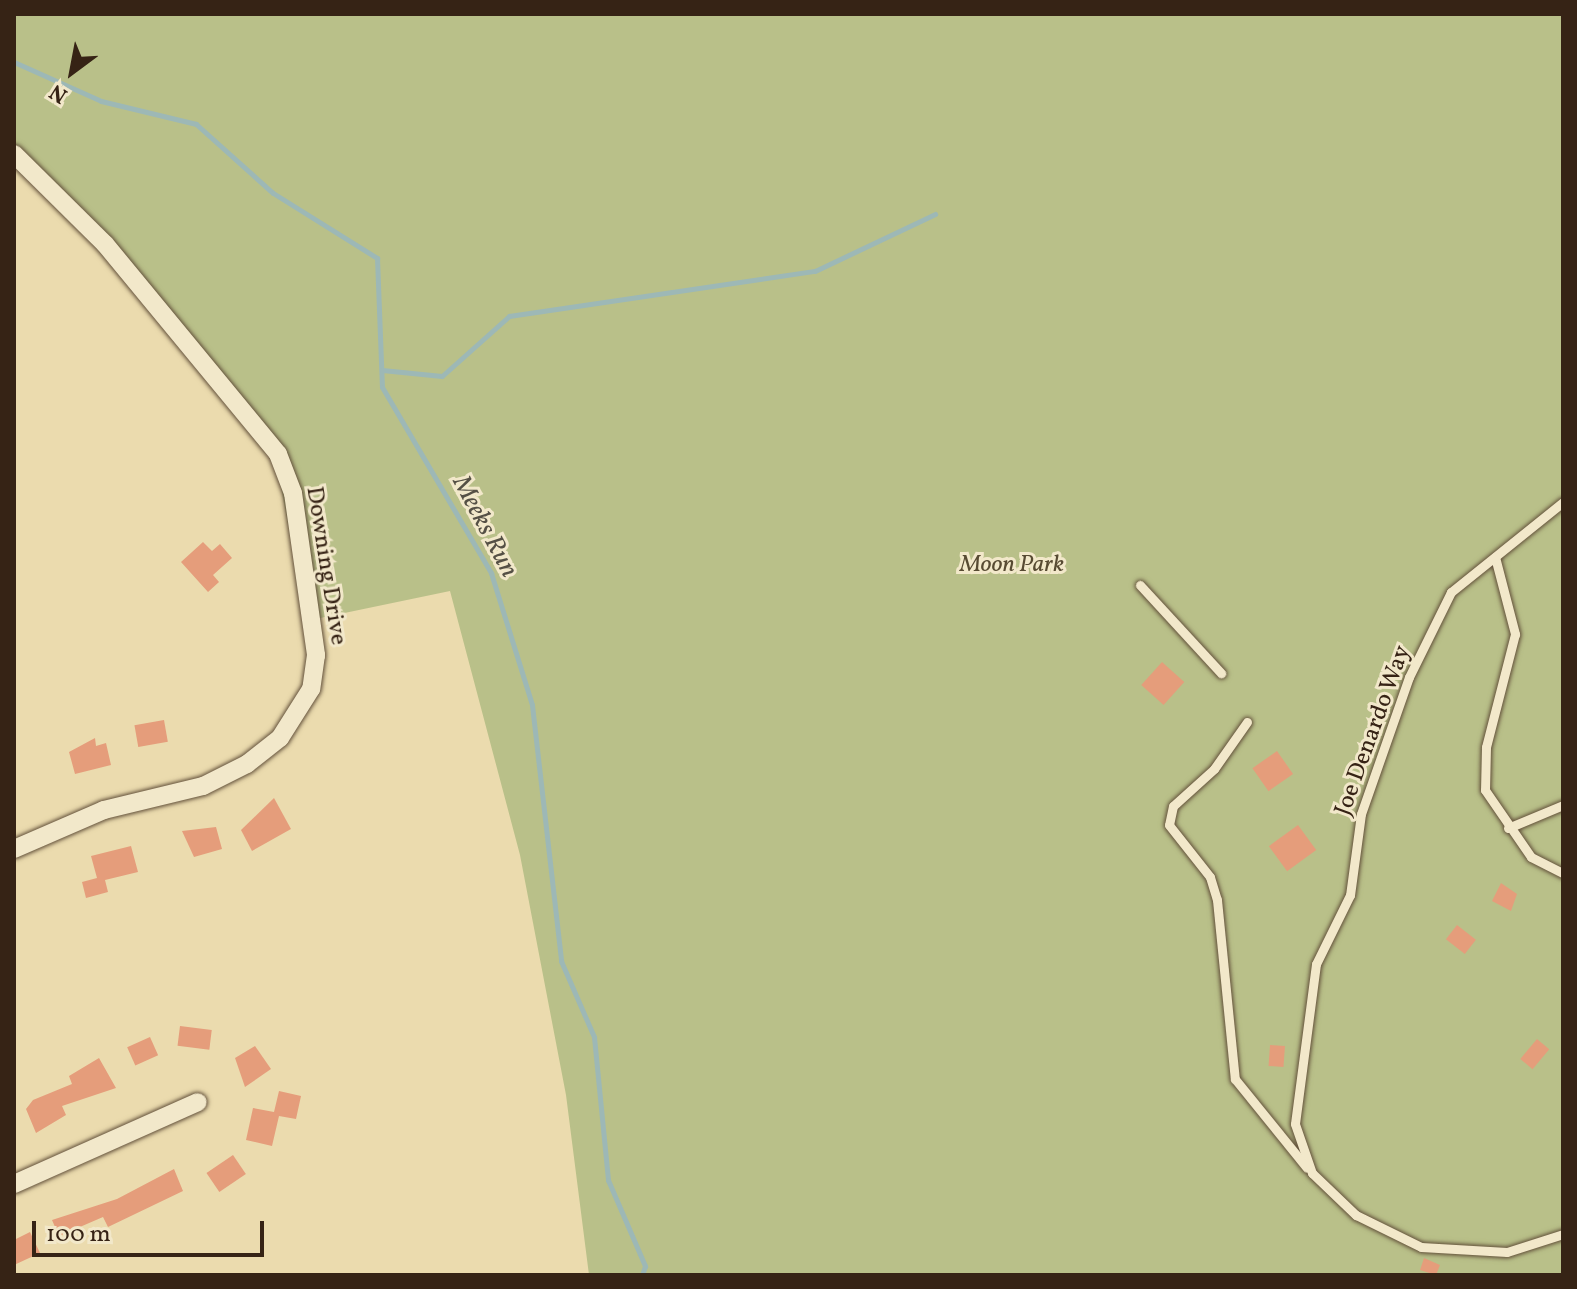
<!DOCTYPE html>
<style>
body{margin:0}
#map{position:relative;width:1577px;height:1289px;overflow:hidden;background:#ebdbae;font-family:Vollkorn,serif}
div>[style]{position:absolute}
.green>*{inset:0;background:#b9c089}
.stream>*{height:5px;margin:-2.5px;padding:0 2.5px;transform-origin:2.5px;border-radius:2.5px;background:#9db8b6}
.building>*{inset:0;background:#e59d7b;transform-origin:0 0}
.roads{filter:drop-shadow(0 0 2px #63513b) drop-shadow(0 0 2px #63513b)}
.service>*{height:9px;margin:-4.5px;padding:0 4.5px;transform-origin:4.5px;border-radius:4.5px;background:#f2e8ca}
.minor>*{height:18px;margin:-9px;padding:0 9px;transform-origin:9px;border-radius:9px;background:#f2e8ca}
span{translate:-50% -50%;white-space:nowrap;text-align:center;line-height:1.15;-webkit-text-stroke:6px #f2e8ca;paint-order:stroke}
.street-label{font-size:24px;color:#362315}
.park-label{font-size:24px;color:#574a32;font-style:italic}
.water-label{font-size:26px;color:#555045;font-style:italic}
.frame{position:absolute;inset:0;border:16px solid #362315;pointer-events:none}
.north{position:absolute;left:32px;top:32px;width:80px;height:80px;-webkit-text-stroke:6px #f2e8ca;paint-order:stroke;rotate:212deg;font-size:22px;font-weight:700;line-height:32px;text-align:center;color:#362315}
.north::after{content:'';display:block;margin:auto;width:28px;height:36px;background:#362315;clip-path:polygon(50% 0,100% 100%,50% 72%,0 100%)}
.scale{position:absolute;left:32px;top:1221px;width:232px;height:36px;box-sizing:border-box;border:4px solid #362315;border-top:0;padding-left:10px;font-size:24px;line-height:28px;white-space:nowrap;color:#362315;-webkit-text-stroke:6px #f2e8ca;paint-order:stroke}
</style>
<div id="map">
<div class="green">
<div style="clip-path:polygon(14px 14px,1563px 14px,1563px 1275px,589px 1275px,566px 1095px,520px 855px,450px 591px,306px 621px,271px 434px,14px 161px)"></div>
</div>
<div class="stream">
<div style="left:14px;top:62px;width:95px;rotate:24.1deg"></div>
<div style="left:101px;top:101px;width:98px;rotate:13.6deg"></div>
<div style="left:196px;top:124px;width:103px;rotate:41.9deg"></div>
<div style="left:273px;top:193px;width:123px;rotate:32deg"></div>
<div style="left:377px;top:258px;width:129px;rotate:87.8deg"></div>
<div style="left:382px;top:387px;width:216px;rotate:59.6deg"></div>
<div style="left:491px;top:573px;width:138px;rotate:72.7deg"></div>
<div style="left:532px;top:705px;width:258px;rotate:83.5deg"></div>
<div style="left:561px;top:961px;width:83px;rotate:66.5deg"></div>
<div style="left:594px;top:1037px;width:144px;rotate:84.4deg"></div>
<div style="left:608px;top:1180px;width:94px;rotate:66.7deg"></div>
<div style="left:645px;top:1266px;width:9px;rotate:108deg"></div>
<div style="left:382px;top:370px;width:60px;rotate:5.7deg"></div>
<div style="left:442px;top:376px;width:90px;rotate:-41.8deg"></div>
<div style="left:509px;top:316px;width:309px;rotate:-8.4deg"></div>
<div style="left:815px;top:271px;width:133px;rotate:-25.4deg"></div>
</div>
<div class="building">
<div style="clip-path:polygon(203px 542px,212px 551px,220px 544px,232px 558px,213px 575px,219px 582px,208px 592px,181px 562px)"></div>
<div style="left:1162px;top:662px;width:30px;height:31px;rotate:42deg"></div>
<div style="left:164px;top:720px;width:22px;height:30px;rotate:80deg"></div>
<div style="clip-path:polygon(95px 738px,96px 746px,106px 743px,111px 765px,75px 774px,69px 752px)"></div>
<div style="left:1277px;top:751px;width:28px;height:30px;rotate:55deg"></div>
<div style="clip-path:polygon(274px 798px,291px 829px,252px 851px,241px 830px)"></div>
<div style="left:1298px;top:825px;width:31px;height:36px;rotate:54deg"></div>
<div style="clip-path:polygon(216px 827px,222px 849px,194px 857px,182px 831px)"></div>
<div style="clip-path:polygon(131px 846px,138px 872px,105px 880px,108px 892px,86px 898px,82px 882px,97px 878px,91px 856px)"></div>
<div style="clip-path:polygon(1501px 883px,1517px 894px,1511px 911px,1492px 901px)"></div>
<div style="left:1457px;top:925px;width:24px;height:18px;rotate:38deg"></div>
<div style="left:180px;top:1026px;width:32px;height:20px;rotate:7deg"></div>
<div style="left:150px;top:1037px;width:20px;height:25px;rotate:66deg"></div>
<div style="left:1537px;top:1039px;width:16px;height:26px;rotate:40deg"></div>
<div style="left:1270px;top:1045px;width:15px;height:21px;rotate:4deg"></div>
<div style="clip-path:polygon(255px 1046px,271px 1069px,245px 1087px,235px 1058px)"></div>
<div style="clip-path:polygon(99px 1058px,116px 1088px,62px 1106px,66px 1115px,36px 1133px,26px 1109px,33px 1100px,72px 1084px,69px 1076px)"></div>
<div style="clip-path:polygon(279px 1091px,301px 1096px,296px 1119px,279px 1116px,272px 1146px,246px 1140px,253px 1108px,274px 1112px)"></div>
<div style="left:233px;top:1155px;width:23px;height:32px;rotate:56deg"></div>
<div style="clip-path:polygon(174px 1169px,183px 1191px,108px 1227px,103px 1217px,59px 1236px,52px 1220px,117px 1199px)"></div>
<div style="clip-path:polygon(30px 1232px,40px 1253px,14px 1265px,14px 1240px)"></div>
<div style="clip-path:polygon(1424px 1258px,1440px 1265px,1436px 1275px,1420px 1270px)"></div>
</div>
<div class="roads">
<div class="service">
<div style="left:1563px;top:502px;width:144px;rotate:141.2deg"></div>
<div style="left:1451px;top:592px;width:95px;rotate:116.3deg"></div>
<div style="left:1409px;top:677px;width:145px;rotate:109.3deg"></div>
<div style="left:1361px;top:814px;width:82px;rotate:97.7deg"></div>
<div style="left:1350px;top:895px;width:77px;rotate:116.2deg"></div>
<div style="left:1316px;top:964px;width:161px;rotate:97.5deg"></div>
<div style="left:1295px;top:1124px;width:52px;rotate:70.9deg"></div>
<div style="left:1312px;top:1173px;width:61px;rotate:43.7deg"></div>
<div style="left:1356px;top:1215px;width:72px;rotate:26.2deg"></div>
<div style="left:1421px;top:1247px;width:86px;rotate:3.3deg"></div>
<div style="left:1507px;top:1252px;width:59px;rotate:-17.8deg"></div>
<div style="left:1495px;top:557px;width:80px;rotate:75.4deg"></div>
<div style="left:1515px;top:634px;width:117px;rotate:104.4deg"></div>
<div style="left:1486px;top:747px;width:43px;rotate:91.3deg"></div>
<div style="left:1485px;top:790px;width:81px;rotate:55.5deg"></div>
<div style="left:1531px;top:857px;width:36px;rotate:27deg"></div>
<div style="left:1140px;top:585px;width:120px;rotate:47.4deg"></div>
<div style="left:1247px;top:722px;width:57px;rotate:125.1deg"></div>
<div style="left:1214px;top:769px;width:55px;rotate:137.9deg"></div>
<div style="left:1173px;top:806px;width:19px;rotate:102deg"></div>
<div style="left:1169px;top:825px;width:66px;rotate:51.7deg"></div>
<div style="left:1210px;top:877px;width:24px;rotate:73deg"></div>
<div style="left:1217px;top:900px;width:180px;rotate:84.3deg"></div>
<div style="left:1235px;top:1079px;width:114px;rotate:51deg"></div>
<div style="left:1508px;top:828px;width:60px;rotate:-22.7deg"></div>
</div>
<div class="minor">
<div style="left:14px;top:154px;width:128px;rotate:44.7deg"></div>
<div style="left:105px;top:244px;width:272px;rotate:50.5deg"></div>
<div style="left:278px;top:454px;width:42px;rotate:69deg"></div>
<div style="left:293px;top:493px;width:164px;rotate:81.9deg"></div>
<div style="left:316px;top:655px;width:34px;rotate:98deg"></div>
<div style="left:311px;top:689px;width:58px;rotate:122.3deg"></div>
<div style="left:280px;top:738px;width:42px;rotate:141.8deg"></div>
<div style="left:247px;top:764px;width:49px;rotate:153.4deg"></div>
<div style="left:203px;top:786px;width:102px;rotate:166.4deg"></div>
<div style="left:104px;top:810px;width:98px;rotate:156.6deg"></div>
<div style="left:14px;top:1184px;width:201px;rotate:-24deg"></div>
</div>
</div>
<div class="street-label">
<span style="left:325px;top:566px;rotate:81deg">Downing Drive</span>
<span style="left:1374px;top:731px;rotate:-70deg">Joe Denardo Way</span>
</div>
<div class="park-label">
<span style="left:1012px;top:566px">Moon Park</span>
</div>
<div class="water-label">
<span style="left:484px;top:527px;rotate:62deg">Meeks Run</span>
</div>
<div class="frame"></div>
<div class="north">N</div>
<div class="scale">100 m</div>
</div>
